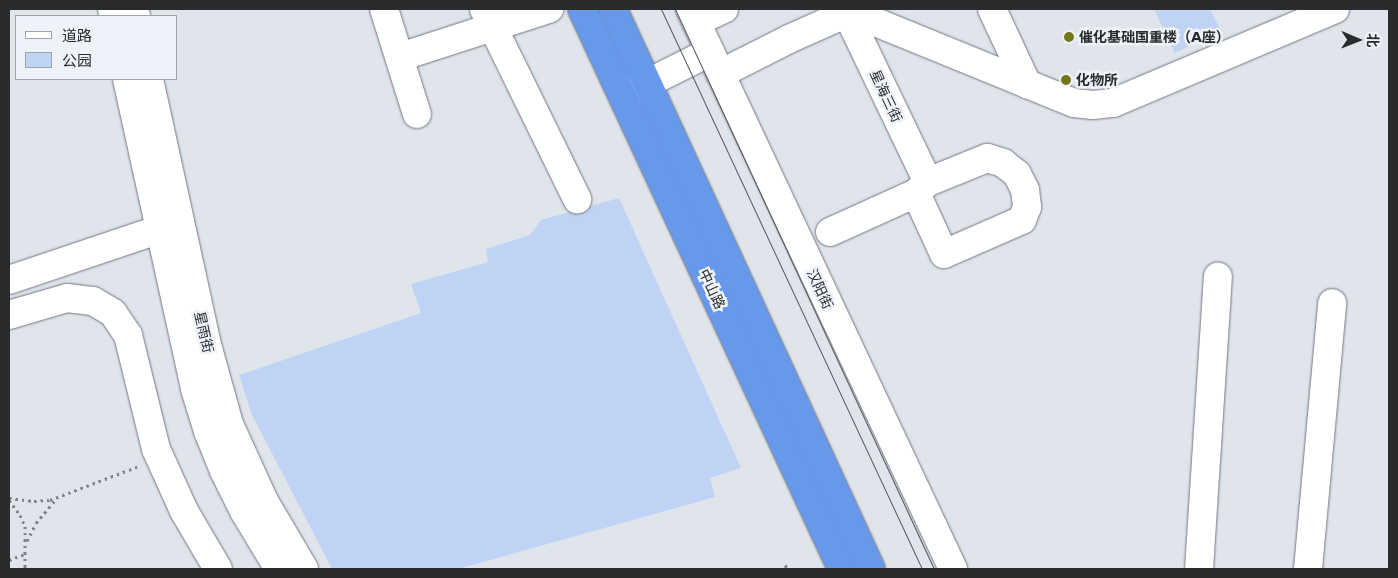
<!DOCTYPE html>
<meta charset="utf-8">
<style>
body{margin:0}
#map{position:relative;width:1398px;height:578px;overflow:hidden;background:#e0e5ec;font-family:"DejaVu Sans","Noto Sans SC",sans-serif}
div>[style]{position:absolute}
.green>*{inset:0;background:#c0d3f4}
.path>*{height:3px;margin-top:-1.5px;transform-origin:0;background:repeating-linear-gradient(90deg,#808388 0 2.5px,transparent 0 6.5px)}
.roads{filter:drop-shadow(0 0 1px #73777e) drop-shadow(0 0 1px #73777e)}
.minor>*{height:28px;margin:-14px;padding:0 14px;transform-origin:14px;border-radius:14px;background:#fff}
.highway>*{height:28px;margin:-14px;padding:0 14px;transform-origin:14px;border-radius:14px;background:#6898ea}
.tram>*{height:1px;margin:-0.5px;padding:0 0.5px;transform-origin:0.5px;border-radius:0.5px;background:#56595c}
.dots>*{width:14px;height:14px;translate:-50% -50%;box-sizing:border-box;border:2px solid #eef2f9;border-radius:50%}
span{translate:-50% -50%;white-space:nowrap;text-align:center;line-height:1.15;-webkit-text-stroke:5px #eef2f9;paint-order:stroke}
.poi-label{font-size:14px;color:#292b2d;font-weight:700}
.left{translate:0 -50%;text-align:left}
.street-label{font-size:14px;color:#292b2d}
.frame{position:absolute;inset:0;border:10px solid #292b2d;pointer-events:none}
.legend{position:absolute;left:15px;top:15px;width:162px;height:65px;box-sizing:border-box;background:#eef2f9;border:1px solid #9fa2a7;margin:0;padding:6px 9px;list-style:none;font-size:15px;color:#292b2d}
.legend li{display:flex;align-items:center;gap:10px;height:25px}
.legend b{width:25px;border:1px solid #9fa2a7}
.north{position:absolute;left:1333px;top:15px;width:50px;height:50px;-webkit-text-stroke:4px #eef2f9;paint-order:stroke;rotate:91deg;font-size:14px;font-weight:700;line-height:20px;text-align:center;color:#292b2d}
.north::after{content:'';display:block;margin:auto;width:18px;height:22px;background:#292b2d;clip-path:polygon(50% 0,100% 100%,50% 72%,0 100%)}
</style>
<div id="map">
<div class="green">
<div style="clip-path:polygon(1154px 9px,1210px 9px,1221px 31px,1175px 53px)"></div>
<div style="clip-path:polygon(619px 198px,741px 468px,710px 478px,715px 497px,458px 569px,332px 569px,252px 415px,239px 375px,421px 313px,411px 284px,488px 262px,486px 249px,530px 235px,541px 220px)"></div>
</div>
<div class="path">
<div style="left:9px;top:498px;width:25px;rotate:7deg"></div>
<div style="left:34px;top:501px;width:16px;rotate:-4deg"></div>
<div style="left:50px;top:500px;width:95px;rotate:-20.9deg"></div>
<div style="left:9px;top:500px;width:19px;rotate:54deg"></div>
<div style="left:20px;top:515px;width:12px;rotate:66deg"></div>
<div style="left:25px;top:526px;width:43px;rotate:90deg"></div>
<div style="left:27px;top:541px;width:20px;rotate:-63deg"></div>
<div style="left:36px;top:523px;width:34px;rotate:-50deg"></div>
<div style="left:9px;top:560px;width:17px;rotate:-21deg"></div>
<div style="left:785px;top:565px;width:5px;rotate:53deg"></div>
<div style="left:9px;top:568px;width:1px;rotate:90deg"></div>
</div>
<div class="roads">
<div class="minor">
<div style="left:112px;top:9px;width:7px;rotate:74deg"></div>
<div style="left:134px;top:9px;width:7px;rotate:74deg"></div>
<div style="left:384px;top:9px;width:110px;rotate:72.6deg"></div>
<div style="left:484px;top:9px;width:212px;rotate:63.9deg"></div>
<div style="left:690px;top:9px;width:619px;rotate:64.84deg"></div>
<div style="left:845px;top:9px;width:192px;rotate:64.4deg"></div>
<div style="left:992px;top:9px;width:83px;rotate:65deg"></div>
<div style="left:696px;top:22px;width:31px;rotate:-25deg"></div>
<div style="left:400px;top:57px;width:157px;rotate:-17.9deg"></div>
<div style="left:720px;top:74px;width:77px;rotate:-26.9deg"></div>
<div style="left:789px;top:39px;width:71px;rotate:-24deg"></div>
<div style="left:854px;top:10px;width:22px;rotate:30deg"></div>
<div style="left:873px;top:21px;width:217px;rotate:22.2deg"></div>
<div style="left:1074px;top:103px;width:19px;rotate:6deg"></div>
<div style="left:1093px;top:105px;width:20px;rotate:-6deg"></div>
<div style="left:1113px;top:103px;width:241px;rotate:-22.9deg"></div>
<div style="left:127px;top:79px;width:317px;rotate:77.6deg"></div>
<div style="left:195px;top:389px;width:44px;rotate:72.8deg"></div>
<div style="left:208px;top:431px;width:43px;rotate:68.2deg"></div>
<div style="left:224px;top:471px;width:45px;rotate:63.4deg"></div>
<div style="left:244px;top:511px;width:68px;rotate:58.9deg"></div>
<div style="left:149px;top:79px;width:268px;rotate:77.7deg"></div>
<div style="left:206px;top:341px;width:86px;rotate:74.5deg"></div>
<div style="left:229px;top:424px;width:85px;rotate:65.6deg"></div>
<div style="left:264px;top:501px;width:79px;rotate:59.5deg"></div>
<div style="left:626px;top:94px;width:94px;rotate:-26.6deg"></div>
<div style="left:987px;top:158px;width:17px;rotate:17deg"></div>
<div style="left:1003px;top:163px;width:18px;rotate:38deg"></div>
<div style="left:1017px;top:174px;width:18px;rotate:63deg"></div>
<div style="left:1025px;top:190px;width:17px;rotate:83deg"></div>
<div style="left:1027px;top:207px;width:14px;rotate:111deg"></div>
<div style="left:1022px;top:220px;width:85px;rotate:156.4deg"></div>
<div style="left:944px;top:254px;width:67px;rotate:-114.7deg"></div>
<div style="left:916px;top:193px;width:16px;rotate:-43deg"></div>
<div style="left:928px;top:182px;width:64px;rotate:-22.1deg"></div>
<div style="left:830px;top:232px;width:94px;rotate:-24.4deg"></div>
<div style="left:9px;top:280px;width:178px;rotate:-18.6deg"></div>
<div style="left:9px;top:315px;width:60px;rotate:-16.3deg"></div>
<div style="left:67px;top:298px;width:26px;rotate:7deg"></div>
<div style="left:93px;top:301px;width:23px;rotate:31deg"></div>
<div style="left:113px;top:313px;width:27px;rotate:56deg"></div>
<div style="left:128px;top:335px;width:117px;rotate:76.2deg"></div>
<div style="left:156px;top:449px;width:68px;rotate:65.7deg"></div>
<div style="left:184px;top:511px;width:67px;rotate:59.6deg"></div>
<div style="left:1199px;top:569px;width:293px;rotate:-86.3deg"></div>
<div style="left:1308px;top:569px;width:267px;rotate:-84.8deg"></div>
</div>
<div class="highway">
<div style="left:582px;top:9px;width:617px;rotate:65.1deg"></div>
<div style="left:613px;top:9px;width:617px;rotate:65.26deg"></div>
</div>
</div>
<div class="tram">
<div style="left:661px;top:9px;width:618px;rotate:65.01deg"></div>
<div style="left:675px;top:9px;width:617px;rotate:65.18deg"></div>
</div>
<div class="dots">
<div style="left:1069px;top:37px;background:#74761c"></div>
<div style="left:1066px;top:80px;background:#74761c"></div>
</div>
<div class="poi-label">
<span class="left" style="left:1079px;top:37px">催化基础国重楼（A座）</span>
<span class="left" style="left:1076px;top:80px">化物所</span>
</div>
<div class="street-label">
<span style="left:886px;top:96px;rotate:65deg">星海三街</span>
<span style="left:712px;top:289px;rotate:65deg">中山路</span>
<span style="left:820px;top:289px;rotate:65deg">汉阳街</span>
<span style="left:204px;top:332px;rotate:77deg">星雨街</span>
</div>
<div class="frame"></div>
<ul class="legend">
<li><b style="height:6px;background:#fff"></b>道路</li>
<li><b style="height:14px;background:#c0d3f4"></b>公园</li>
</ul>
<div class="north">北</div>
</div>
